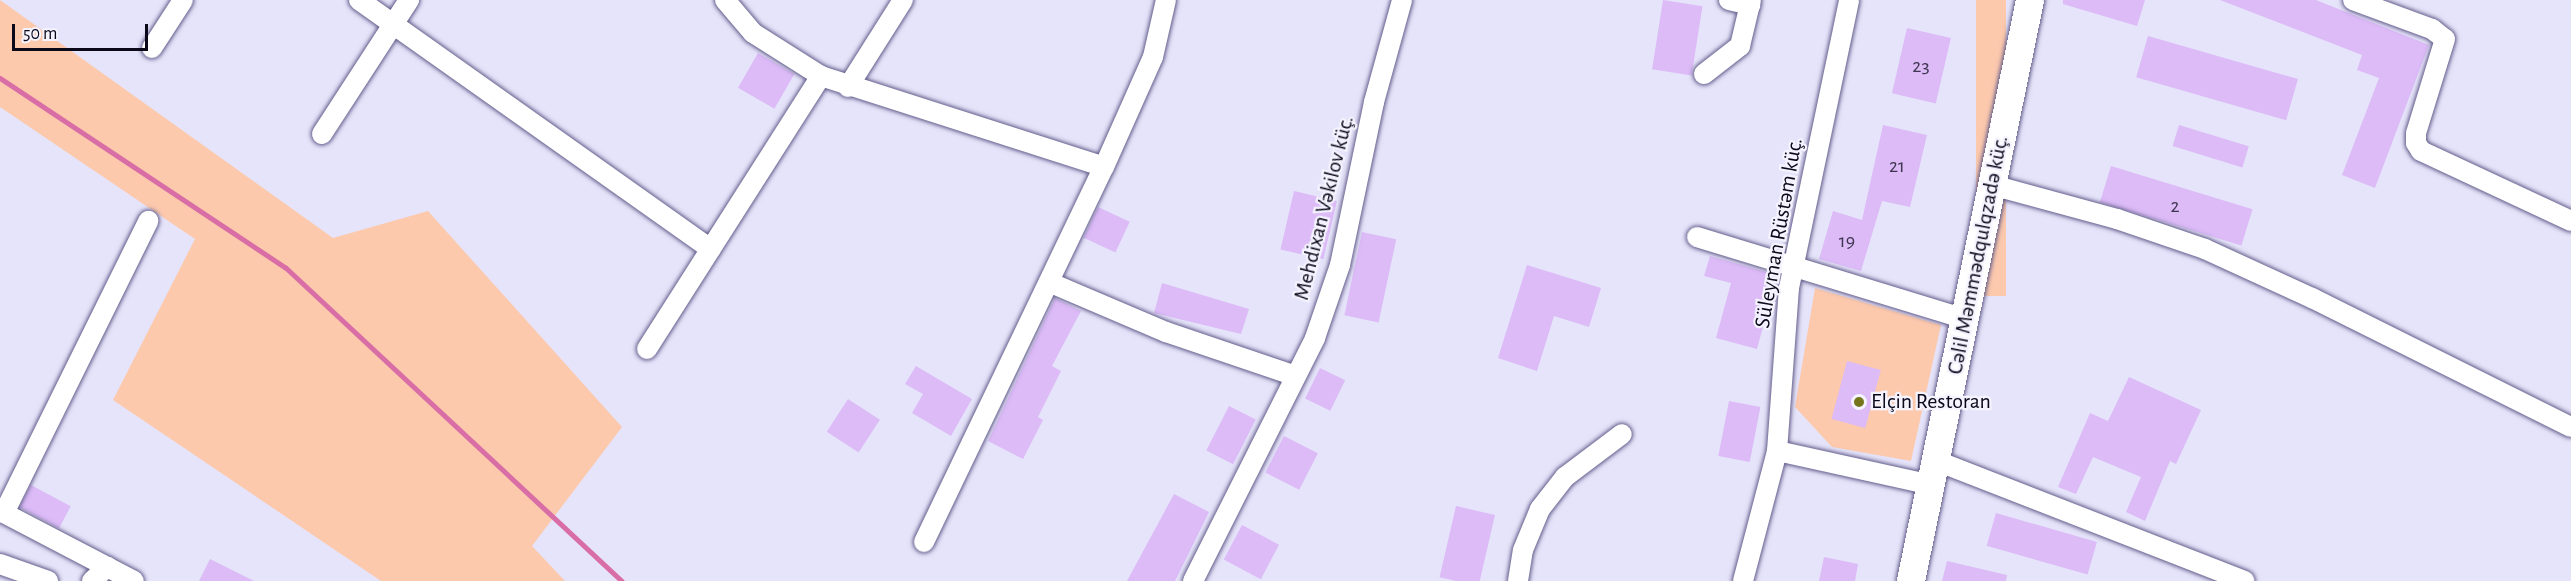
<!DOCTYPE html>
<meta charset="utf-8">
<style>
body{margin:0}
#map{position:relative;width:2571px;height:581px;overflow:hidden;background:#e6e4fa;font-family:"Alegreya Sans",sans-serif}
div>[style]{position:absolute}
.green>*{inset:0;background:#fcc9ad;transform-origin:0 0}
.stream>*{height:5px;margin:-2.5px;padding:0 2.5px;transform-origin:2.5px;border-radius:2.5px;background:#d96ea6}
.building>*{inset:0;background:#dcbbf7;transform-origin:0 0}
.roads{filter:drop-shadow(0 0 2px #635d8b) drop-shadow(0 0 2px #635d8b)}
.street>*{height:20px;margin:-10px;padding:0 10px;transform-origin:10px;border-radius:10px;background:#fff}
.secondary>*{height:28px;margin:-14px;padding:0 14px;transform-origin:14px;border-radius:14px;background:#fff}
.dots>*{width:16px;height:16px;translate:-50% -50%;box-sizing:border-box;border:3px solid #f4f3fe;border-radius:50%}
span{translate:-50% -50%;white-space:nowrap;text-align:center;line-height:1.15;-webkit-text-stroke:4.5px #f4f3fe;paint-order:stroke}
.number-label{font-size:20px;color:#3f3551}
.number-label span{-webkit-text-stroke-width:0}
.street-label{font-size:22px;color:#0b081a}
.poi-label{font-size:22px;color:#0b081a}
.left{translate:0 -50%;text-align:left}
.scale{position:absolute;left:12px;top:24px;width:136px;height:27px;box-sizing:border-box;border:3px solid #0b081a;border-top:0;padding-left:8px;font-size:18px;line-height:21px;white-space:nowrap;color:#0b081a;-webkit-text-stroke:4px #f4f3fe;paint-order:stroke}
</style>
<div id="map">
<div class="green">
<div style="clip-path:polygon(0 0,333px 238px,428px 211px,622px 427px,532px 546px,565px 581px,381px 581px,113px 400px,195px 239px,0 107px)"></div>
<div style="left:1976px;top:0;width:30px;height:296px"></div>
<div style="clip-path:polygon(1815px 288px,1941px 325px,1911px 461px,1832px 447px,1795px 407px)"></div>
</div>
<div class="stream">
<div style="left:0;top:78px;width:343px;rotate:33.6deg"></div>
<div style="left:286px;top:268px;width:459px;rotate:43deg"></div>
</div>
<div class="building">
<div style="left:1663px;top:0;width:40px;height:70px;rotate:9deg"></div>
<div style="clip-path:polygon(2063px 0,2145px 0,2137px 26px,2063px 4px)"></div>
<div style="clip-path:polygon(2220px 0,2316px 0,2429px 45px,2375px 188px,2342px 175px,2379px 78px,2357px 70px,2362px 55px)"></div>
<div style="left:1907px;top:28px;width:45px;height:67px;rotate:13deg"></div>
<div style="left:2148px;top:36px;width:156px;height:43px;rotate:16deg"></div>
<div style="left:758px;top:53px;width:42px;height:40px;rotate:30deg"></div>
<div style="clip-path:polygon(1883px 125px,1927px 135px,1910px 207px,1882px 201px,1861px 271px,1819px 259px,1833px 211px,1862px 220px)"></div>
<div style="left:2179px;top:125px;width:73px;height:22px;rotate:17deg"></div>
<div style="left:2111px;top:166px;width:148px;height:38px;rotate:17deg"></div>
<div style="left:1294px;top:191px;width:44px;height:60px;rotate:13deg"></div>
<div style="left:1098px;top:207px;width:35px;height:34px;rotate:25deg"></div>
<div style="left:1362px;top:232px;width:35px;height:85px;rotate:12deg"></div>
<div style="clip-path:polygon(1710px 256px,1777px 275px,1757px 349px,1716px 338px,1731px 283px,1704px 276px)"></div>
<div style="clip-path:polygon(1527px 265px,1601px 288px,1589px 327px,1554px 316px,1537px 371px,1498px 358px)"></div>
<div style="clip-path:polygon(1162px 283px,1249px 309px,1241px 334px,1154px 313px)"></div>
<div style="clip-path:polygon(1055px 298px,1081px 311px,1052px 366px,1061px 371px,1038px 417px,1043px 420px,1023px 459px,988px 441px)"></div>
<div style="left:1847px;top:361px;width:35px;height:60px;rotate:15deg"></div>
<div style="clip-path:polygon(916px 366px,972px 399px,951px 436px,912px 413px,923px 394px,905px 384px)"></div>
<div style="left:1320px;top:368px;width:28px;height:34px;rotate:26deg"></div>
<div style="clip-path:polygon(2129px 377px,2201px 410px,2176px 464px,2170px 461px,2145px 521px,2126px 512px,2141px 477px,2093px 457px,2076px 494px,2058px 487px,2090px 413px,2108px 421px)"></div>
<div style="left:848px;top:399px;width:38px;height:39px;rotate:33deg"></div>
<div style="left:1729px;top:401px;width:32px;height:56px;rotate:11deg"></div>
<div style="left:1229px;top:406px;width:30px;height:50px;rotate:27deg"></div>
<div style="left:1284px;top:436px;width:38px;height:41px;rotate:27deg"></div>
<div style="left:31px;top:485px;width:45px;height:25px;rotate:28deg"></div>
<div style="clip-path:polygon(1174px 494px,1209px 512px,1175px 581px,1127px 581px)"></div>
<div style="left:1456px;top:506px;width:40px;height:73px;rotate:13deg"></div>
<div style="left:1996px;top:513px;width:105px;height:34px;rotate:16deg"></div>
<div style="left:1242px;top:525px;width:42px;height:39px;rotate:28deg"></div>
<div style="clip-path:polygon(1824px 557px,1858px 564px,1855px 581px,1819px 581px)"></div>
<div style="clip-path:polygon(210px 559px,254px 581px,199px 581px)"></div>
<div style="clip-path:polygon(1947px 561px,2007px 575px,2006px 581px,1942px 581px)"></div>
</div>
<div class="roads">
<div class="street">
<div style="left:359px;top:0;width:431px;rotate:35.3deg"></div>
<div style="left:725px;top:0;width:43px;rotate:49.7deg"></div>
<div style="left:753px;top:33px;width:80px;rotate:32.3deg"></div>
<div style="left:821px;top:76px;width:297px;rotate:17.8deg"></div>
<div style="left:1729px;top:0;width:22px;rotate:13deg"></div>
<div style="left:2353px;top:0;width:84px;rotate:20.2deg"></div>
<div style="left:2432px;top:29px;width:16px;rotate:38deg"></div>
<div style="left:2445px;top:39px;width:98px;rotate:107.1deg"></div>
<div style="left:2416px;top:133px;width:10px;rotate:90deg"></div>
<div style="left:2416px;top:143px;width:9px;rotate:58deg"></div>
<div style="left:2421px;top:151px;width:166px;rotate:25deg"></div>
<div style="left:152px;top:48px;width:57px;rotate:-57.1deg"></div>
<div style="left:1704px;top:74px;width:46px;rotate:-37.9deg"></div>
<div style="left:1740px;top:46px;width:47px;rotate:-76.6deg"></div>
<div style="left:848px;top:87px;width:103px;rotate:-57.7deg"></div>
<div style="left:322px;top:134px;width:160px;rotate:-57deg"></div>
<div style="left:1992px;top:185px;width:130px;rotate:15.2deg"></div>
<div style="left:2117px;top:219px;width:93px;rotate:18.8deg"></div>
<div style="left:2205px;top:249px;width:118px;rotate:24.6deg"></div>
<div style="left:2312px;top:298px;width:289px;rotate:26.5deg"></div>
<div style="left:1697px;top:237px;width:280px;rotate:17deg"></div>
<div style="left:1051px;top:283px;width:125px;rotate:23.1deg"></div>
<div style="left:1166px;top:332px;width:137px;rotate:18.7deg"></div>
<div style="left:647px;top:349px;width:324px;rotate:-57.5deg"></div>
<div style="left:1777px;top:451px;width:159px;rotate:12.4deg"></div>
<div style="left:1937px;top:461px;width:330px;rotate:21.3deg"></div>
<div style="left:0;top:511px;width:151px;rotate:27.6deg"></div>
<div style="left:4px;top:513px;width:326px;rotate:-63.7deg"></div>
<div style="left:924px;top:542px;width:416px;rotate:-64.4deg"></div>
<div style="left:1104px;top:167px;width:120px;rotate:-66deg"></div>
<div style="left:1153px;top:57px;width:58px;rotate:-77.2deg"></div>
<div style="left:0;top:564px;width:51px;rotate:19.5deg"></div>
<div style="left:92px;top:581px;width:21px;rotate:-43deg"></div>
<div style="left:1193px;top:581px;width:272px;rotate:-63.3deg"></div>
<div style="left:1315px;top:338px;width:77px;rotate:-71.1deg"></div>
<div style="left:1340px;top:265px;width:167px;rotate:-78.2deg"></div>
<div style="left:1374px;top:102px;width:106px;rotate:-74.6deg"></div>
<div style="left:1518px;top:581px;width:31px;rotate:-81deg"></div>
<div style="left:1523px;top:550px;width:44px;rotate:-67.5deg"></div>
<div style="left:1540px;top:509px;width:41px;rotate:-52deg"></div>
<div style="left:1565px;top:477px;width:71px;rotate:-37deg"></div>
<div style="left:1743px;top:581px;width:134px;rotate:-75.3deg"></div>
<div style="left:1777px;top:451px;width:163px;rotate:-85.8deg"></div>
<div style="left:1789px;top:288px;width:294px;rotate:-78.2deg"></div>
</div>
<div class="secondary">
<div style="left:1911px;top:581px;width:593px;rotate:-78.42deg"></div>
</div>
</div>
<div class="dots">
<div style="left:1859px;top:402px;background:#75751b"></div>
</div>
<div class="number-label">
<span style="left:1921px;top:66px">23</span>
<span style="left:1897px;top:166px">21</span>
<span style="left:2175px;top:206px">2</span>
<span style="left:1847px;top:241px">19</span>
</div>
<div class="street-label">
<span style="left:1324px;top:208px;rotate:-76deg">Mehdixan Vəkilov küç.</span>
<span style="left:1779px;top:233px;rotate:-80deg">Süleyman Rüstəm küç.</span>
<span style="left:1978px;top:255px;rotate:-79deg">Cəlil Məmmədqulqzadə küç.</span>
</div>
<div class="poi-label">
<span class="left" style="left:1871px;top:402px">Elçin Restoran</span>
</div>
<div class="scale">50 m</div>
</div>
